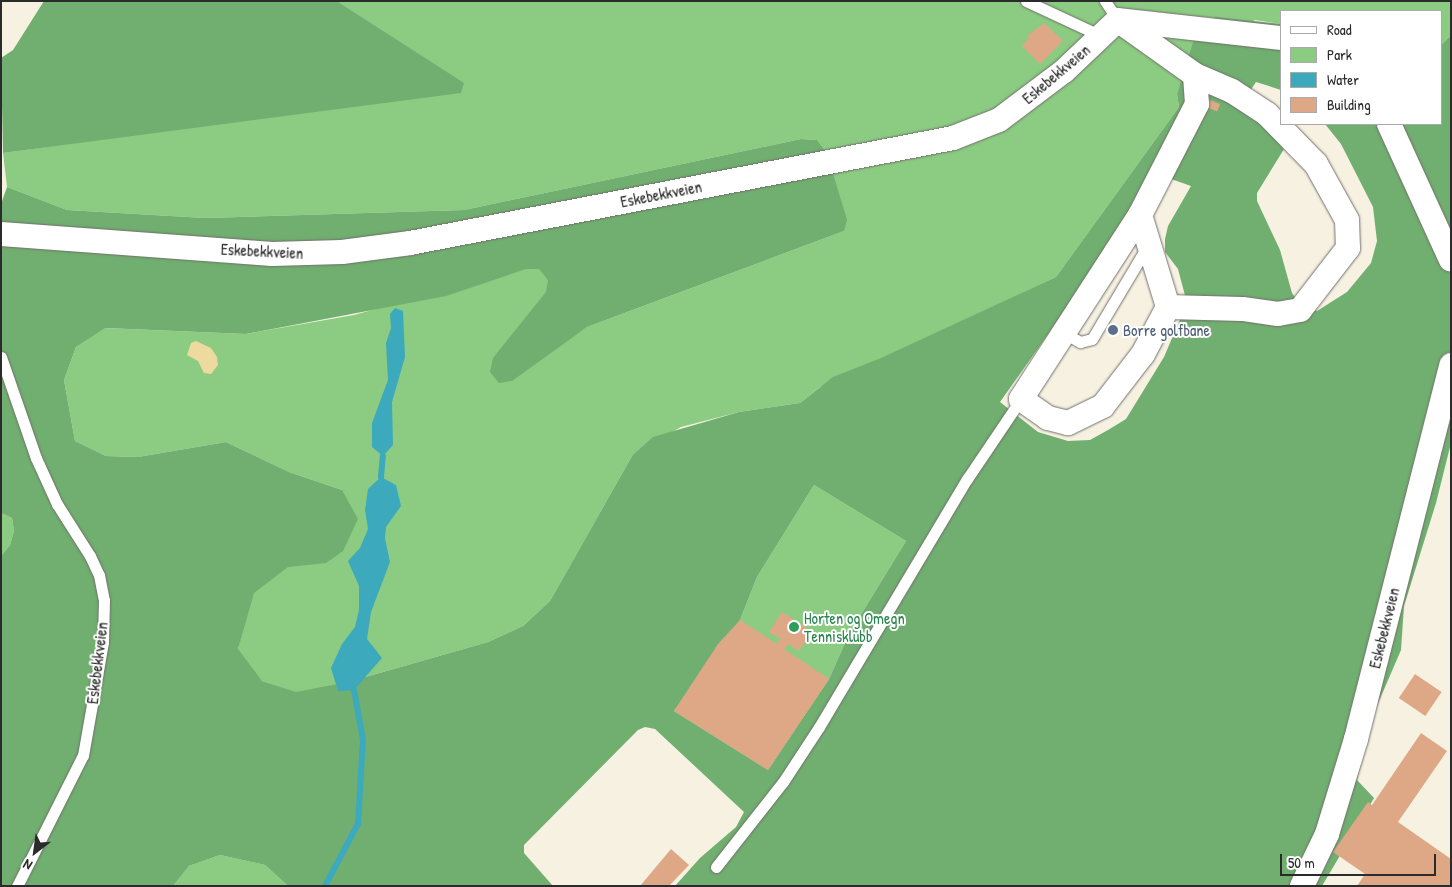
<!DOCTYPE html>
<style>
body{margin:0}
#map{position:relative;width:1452px;height:887px;overflow:hidden;background:#f7f1e2;font-family:"Patrick Hand",sans-serif}
div>[style]{position:absolute}
.green>*{inset:0;background:#8bcb82}
.forest>*{inset:0;background:#70af70}
.sand>*{inset:0;background:#eeda9e}
.water>*{inset:0;background:#3ca9bc}
.stream>*{height:6px;margin:-3px;padding:0 3px;transform-origin:3px;border-radius:3px;background:#3ca9bc}
.building>*{inset:0;background:#dea887;transform-origin:0 0}
.roads{filter:drop-shadow(0 0 1px #72706b) drop-shadow(0 0 1px #72706b)}
.lane>*{height:11px;margin:-5.5px;padding:0 5.5px;transform-origin:5.5px;border-radius:5.5px;background:#fff}
.street>*{height:24px;margin:-12px;padding:0 12px;transform-origin:12px;border-radius:12px;background:#fff}
.dots>*{width:14px;height:14px;translate:-50% -50%;box-sizing:border-box;border:2px solid #fff;border-radius:50%}
span{translate:-50% -50%;white-space:nowrap;text-align:center;line-height:1.15;-webkit-text-stroke:4px #fff;paint-order:stroke}
.street-label{font-size:16px;color:#2b2b2b}
.service-label{font-size:16px;color:#4e5e75}
.left{translate:0 -50%;text-align:left}
.leisure-label{font-size:16px;color:#27864d}
.frame{position:absolute;inset:0;border:2px solid #2b2b2b;pointer-events:none}
.legend{position:absolute;left:1280px;top:10px;width:162px;height:115px;box-sizing:border-box;background:#fff;border:1px solid #aaa;margin:0;padding:6px 9px;list-style:none;font-size:15px;color:#2b2b2b}
.legend li{display:flex;align-items:center;gap:10px;height:25px}
.legend b{width:25px;border:1px solid #aaa}
.north{position:absolute;left:10px;top:827px;width:50px;height:50px;-webkit-text-stroke:4px #fff;paint-order:stroke;rotate:210deg;font-size:14px;font-weight:700;line-height:20px;text-align:center;color:#2b2b2b}
.north::after{content:'';display:block;margin:auto;width:18px;height:22px;background:#2b2b2b;clip-path:polygon(50% 0,100% 100%,50% 72%,0 100%)}
.scale{position:absolute;left:1280px;top:854px;width:156px;height:22px;box-sizing:border-box;border:2px solid #2b2b2b;border-top:0;padding-left:6px;font-size:15px;line-height:18px;white-space:nowrap;color:#2b2b2b;-webkit-text-stroke:4px #fff;paint-order:stroke}
</style>
<div id="map">
<div class="green">
<div style="clip-path:polygon(337px 1px,1451px 1px,1451px 35px,1441px 45px,1441px 11px,1281px 11px,1281px 24px,1255px 20px,1189px 62px,1177px 94px,1179px 107px,1056px 277px,820px 387px,800px 403px,739px 412px,681px 427px,632px 456px,550px 601px,523px 626px,488px 642px,348px 682px,312px 698px,262px 681px,240px 656px,238px 649px,252px 589px,342px 490px,289px 472px,226px 442px,138px 457px,106px 456px,75px 441px,64px 380px,76px 347px,104px 328px,246px 334px,354px 315px,549px 261px,575px 335px,587px 327px,844px 231px,817px 140px,801px 139px,464px 210px,205px 218px,67px 210px,7px 187px,3px 153px,162px 131px,463px 83px)"></div>
<div style="clip-path:polygon(814px 485px,906px 541px,849px 634px,829px 679px,768px 770px,674px 711px,718px 644px,740px 620px,757px 577px)"></div>
<div style="clip-path:polygon(1px 513px,12px 518px,14px 531px,10px 545px,1px 556px)"></div>
<div style="clip-path:polygon(220px 855px,265px 865px,288px 886px,173px 886px,189px 866px)"></div>
</div>
<div class="forest">
<div style="clip-path:polygon(44px 1px,337px 1px,464px 83px,461px 93px,3px 153px,1px 58px,13px 50px)"></div>
<div style="clip-path:polygon(evenodd,1215px 17px,1281px 24px,1281px 90px,1256px 82px,1246px 97px,1283px 138px,1284px 149px,1257px 193px,1257px 201px,1280px 250px,1292px 293px,1299px 303px,1317px 311px,1347px 292px,1371px 263px,1377px 241px,1373px 207px,1341px 144px,1325px 124px,1441px 124px,1441px 45px,1451px 35px,1451px 443px,1436px 503px,1404px 606px,1401px 650px,1370px 722px,1357px 780px,1374px 798px,1322px 886px,675px 886px,700px 858px,736px 827px,744px 812px,655px 729px,645px 727px,638px 730px,524px 845px,524px 853px,553px 886px,288px 886px,265px 865px,220px 855px,189px 866px,173px 886px,1px 886px,1px 556px,10px 545px,14px 531px,12px 518px,1px 513px,1px 204px,7px 187px,67px 210px,205px 218px,464px 210px,801px 139px,817px 140px,827px 154px,847px 220px,844px 231px,587px 327px,512px 381px,499px 383px,490px 372px,493px 358px,546px 292px,548px 280px,539px 269px,526px 269px,446px 296px,246px 334px,105px 328px,76px 347px,64px 380px,75px 441px,106px 456px,138px 457px,226px 442px,289px 472px,342px 490px,358px 519px,343px 551px,326px 563px,288px 567px,254px 593px,238px 649px,262px 681px,296px 692px,348px 682px,488px 642px,523px 626px,550px 601px,632px 456px,653px 437px,739px 412px,800px 403px,833px 377px,881px 358px,1056px 277px,1179px 107px,1177px 94px,1195px 36px,1215px 17px,1154px 173px,1191px 186px,1168px 226px,1165px 239px,1165px 252px,1178px 269px,1187px 303px,1164px 357px,1126px 419px,1108px 430px,1090px 440px,1068px 441px,1038px 432px,1000px 402px,1080px 289px,1154px 173px,1215px 17px,814px 485px,906px 541px,849px 634px,829px 679px,768px 770px,674px 711px,740px 620px,757px 577px,814px 485px)"></div>
</div>
<div class="sand">
<div style="clip-path:polygon(196px 341px,211px 348px,217px 357px,218px 365px,211px 374px,204px 373px,198px 361px,187px 355px,191px 343px)"></div>
</div>
<div class="water">
<div style="clip-path:polygon(395px 308px,403px 311px,405px 357px,392px 402px,393px 445px,383px 456px,372px 447px,372px 423px,388px 380px,386px 343px,391px 328px,390px 314px)"></div>
<div style="clip-path:polygon(381px 477px,396px 485px,401px 506px,386px 527px,385px 538px,390px 562px,371px 612px,367px 639px,382px 658px,354px 690px,338px 691px,331px 668px,342px 644px,355px 627px,359px 610px,359px 586px,348px 561px,360px 548px,368px 529px,365px 510px,368px 489px)"></div>
</div>
<div class="stream">
<div style="left:381px;top:477px;width:21px;rotate:-85deg"></div>
<div style="left:325px;top:886px;width:70px;rotate:-62deg"></div>
<div style="left:358px;top:824px;width:84px;rotate:-86.6deg"></div>
<div style="left:363px;top:740px;width:51px;rotate:-100.2deg"></div>
</div>
<div class="building">
<div style="clip-path:polygon(1044px 23px,1063px 41px,1040px 64px,1022px 46px,1029px 38px,1027px 36px)"></div>
<div style="left:1207px;top:99px;width:14px;height:8px;rotate:21deg"></div>
<div style="clip-path:polygon(782px 612px,812px 631px,799px 651px,788px 644px,784px 649px,829px 679px,768px 770px,674px 711px,718px 644px,740px 620px,777px 644px,781px 639px,769px 632px)"></div>
<div style="left:1415px;top:674px;width:32px;height:29px;rotate:34deg"></div>
<div style="clip-path:polygon(1421px 733px,1447px 751px,1398px 822px,1451px 859px,1451px 886px,1357px 886px,1365px 874px,1333px 852px,1368px 802px,1372px 805px)"></div>
<div style="clip-path:polygon(671px 849px,689px 865px,669px 886px,640px 886px)"></div>
</div>
<div class="roads">
<div class="lane">
<div style="left:1026px;top:1px;width:83px;rotate:25deg"></div>
<div style="left:1105px;top:1px;width:23px;rotate:56deg"></div>
<div style="left:1062px;top:332px;width:21px;rotate:29deg"></div>
<div style="left:1080px;top:342px;width:12px;rotate:-14deg"></div>
<div style="left:1092px;top:339px;width:109px;rotate:-59.2deg"></div>
<div style="left:1px;top:357px;width:107px;rotate:70.9deg"></div>
<div style="left:36px;top:458px;width:51px;rotate:65.5deg"></div>
<div style="left:57px;top:504px;width:62px;rotate:57.6deg"></div>
<div style="left:90px;top:556px;width:21px;rotate:65deg"></div>
<div style="left:99px;top:575px;width:25px;rotate:79deg"></div>
<div style="left:104px;top:600px;width:42px;rotate:91.4deg"></div>
<div style="left:103px;top:642px;width:115px;rotate:100deg"></div>
<div style="left:83px;top:755px;width:147px;rotate:116.7deg"></div>
<div style="left:716px;top:867px;width:108px;rotate:-51.8deg"></div>
<div style="left:783px;top:782px;width:66px;rotate:-56.8deg"></div>
<div style="left:819px;top:727px;width:289px;rotate:-59.2deg"></div>
<div style="left:967px;top:479px;width:97px;rotate:-56deg"></div>
</div>
<div class="street">
<div style="left:1119px;top:21px;width:93px;rotate:35.4deg"></div>
<div style="left:1195px;top:75px;width:40px;rotate:23.4deg"></div>
<div style="left:1232px;top:91px;width:42px;rotate:33.3deg"></div>
<div style="left:1267px;top:114px;width:70px;rotate:45.6deg"></div>
<div style="left:1316px;top:164px;width:64px;rotate:61deg"></div>
<div style="left:1347px;top:220px;width:28px;rotate:88deg"></div>
<div style="left:1348px;top:248px;width:78px;rotate:127.7deg"></div>
<div style="left:1300px;top:310px;width:22px;rotate:170deg"></div>
<div style="left:1278px;top:314px;width:36px;rotate:-172deg"></div>
<div style="left:1242px;top:309px;width:74px;rotate:-178.5deg"></div>
<div style="left:1389px;top:124px;width:149px;rotate:65.5deg"></div>
<div style="left:1140px;top:215px;width:96px;rotate:73.1deg"></div>
<div style="left:1168px;top:307px;width:53px;rotate:118deg"></div>
<div style="left:1143px;top:354px;width:66px;rotate:127.6deg"></div>
<div style="left:1103px;top:406px;width:39px;rotate:154deg"></div>
<div style="left:1068px;top:423px;width:21px;rotate:-166deg"></div>
<div style="left:1048px;top:418px;width:33px;rotate:-145deg"></div>
<div style="left:1021px;top:399px;width:219px;rotate:-57.1deg"></div>
<div style="left:1140px;top:215px;width:125px;rotate:-62.8deg"></div>
<div style="left:1197px;top:104px;width:29px;rotate:-94deg"></div>
<div style="left:1px;top:234px;width:272px;rotate:4.2deg"></div>
<div style="left:272px;top:254px;width:70px;rotate:-1.6deg"></div>
<div style="left:342px;top:252px;width:69px;rotate:-7.5deg"></div>
<div style="left:410px;top:243px;width:553px;rotate:-10.94deg"></div>
<div style="left:953px;top:138px;width:49px;rotate:-21.4deg"></div>
<div style="left:999px;top:120px;width:81px;rotate:-37deg"></div>
<div style="left:1064px;top:71px;width:74px;rotate:-43.4deg"></div>
<div style="left:1118px;top:20px;width:164px;rotate:6.3deg"></div>
<div style="left:1302px;top:886px;width:58px;rotate:-64.3deg"></div>
<div style="left:1327px;top:834px;width:99px;rotate:-73deg"></div>
<div style="left:1356px;top:739px;width:386px;rotate:-75.7deg"></div>
</div>
</div>
<div class="dots">
<div style="left:1113px;top:330px;background:#5c6f8a"></div>
<div style="left:794px;top:627px;background:#2e9e5b"></div>
</div>
<div class="street-label">
<span style="left:1056px;top:74px;rotate:-40deg">Eskebekkveien</span>
<span style="left:661px;top:194px;rotate:-11deg">Eskebekkveien</span>
<span style="left:262px;top:251px;rotate:3deg">Eskebekkveien</span>
<span style="left:1384px;top:628px;rotate:-76deg">Eskebekkveien</span>
<span style="left:97px;top:663px;rotate:-83deg">Eskebekkveien</span>
</div>
<div class="service-label">
<span class="left" style="left:1123px;top:330px">Borre golfbane</span>
</div>
<div class="leisure-label">
<span class="left" style="left:804px;top:627px">Horten og Omegn<br>Tennisklubb</span>
</div>
<div class="frame"></div>
<ul class="legend">
<li><b style="height:6px;background:#fff"></b>Road</li>
<li><b style="height:14px;background:#8bcb82"></b>Park</li>
<li><b style="height:14px;background:#3ca9bc"></b>Water</li>
<li><b style="height:14px;background:#dea887"></b>Building</li>
</ul>
<div class="north">N</div>
<div class="scale">50 m</div>
</div>
